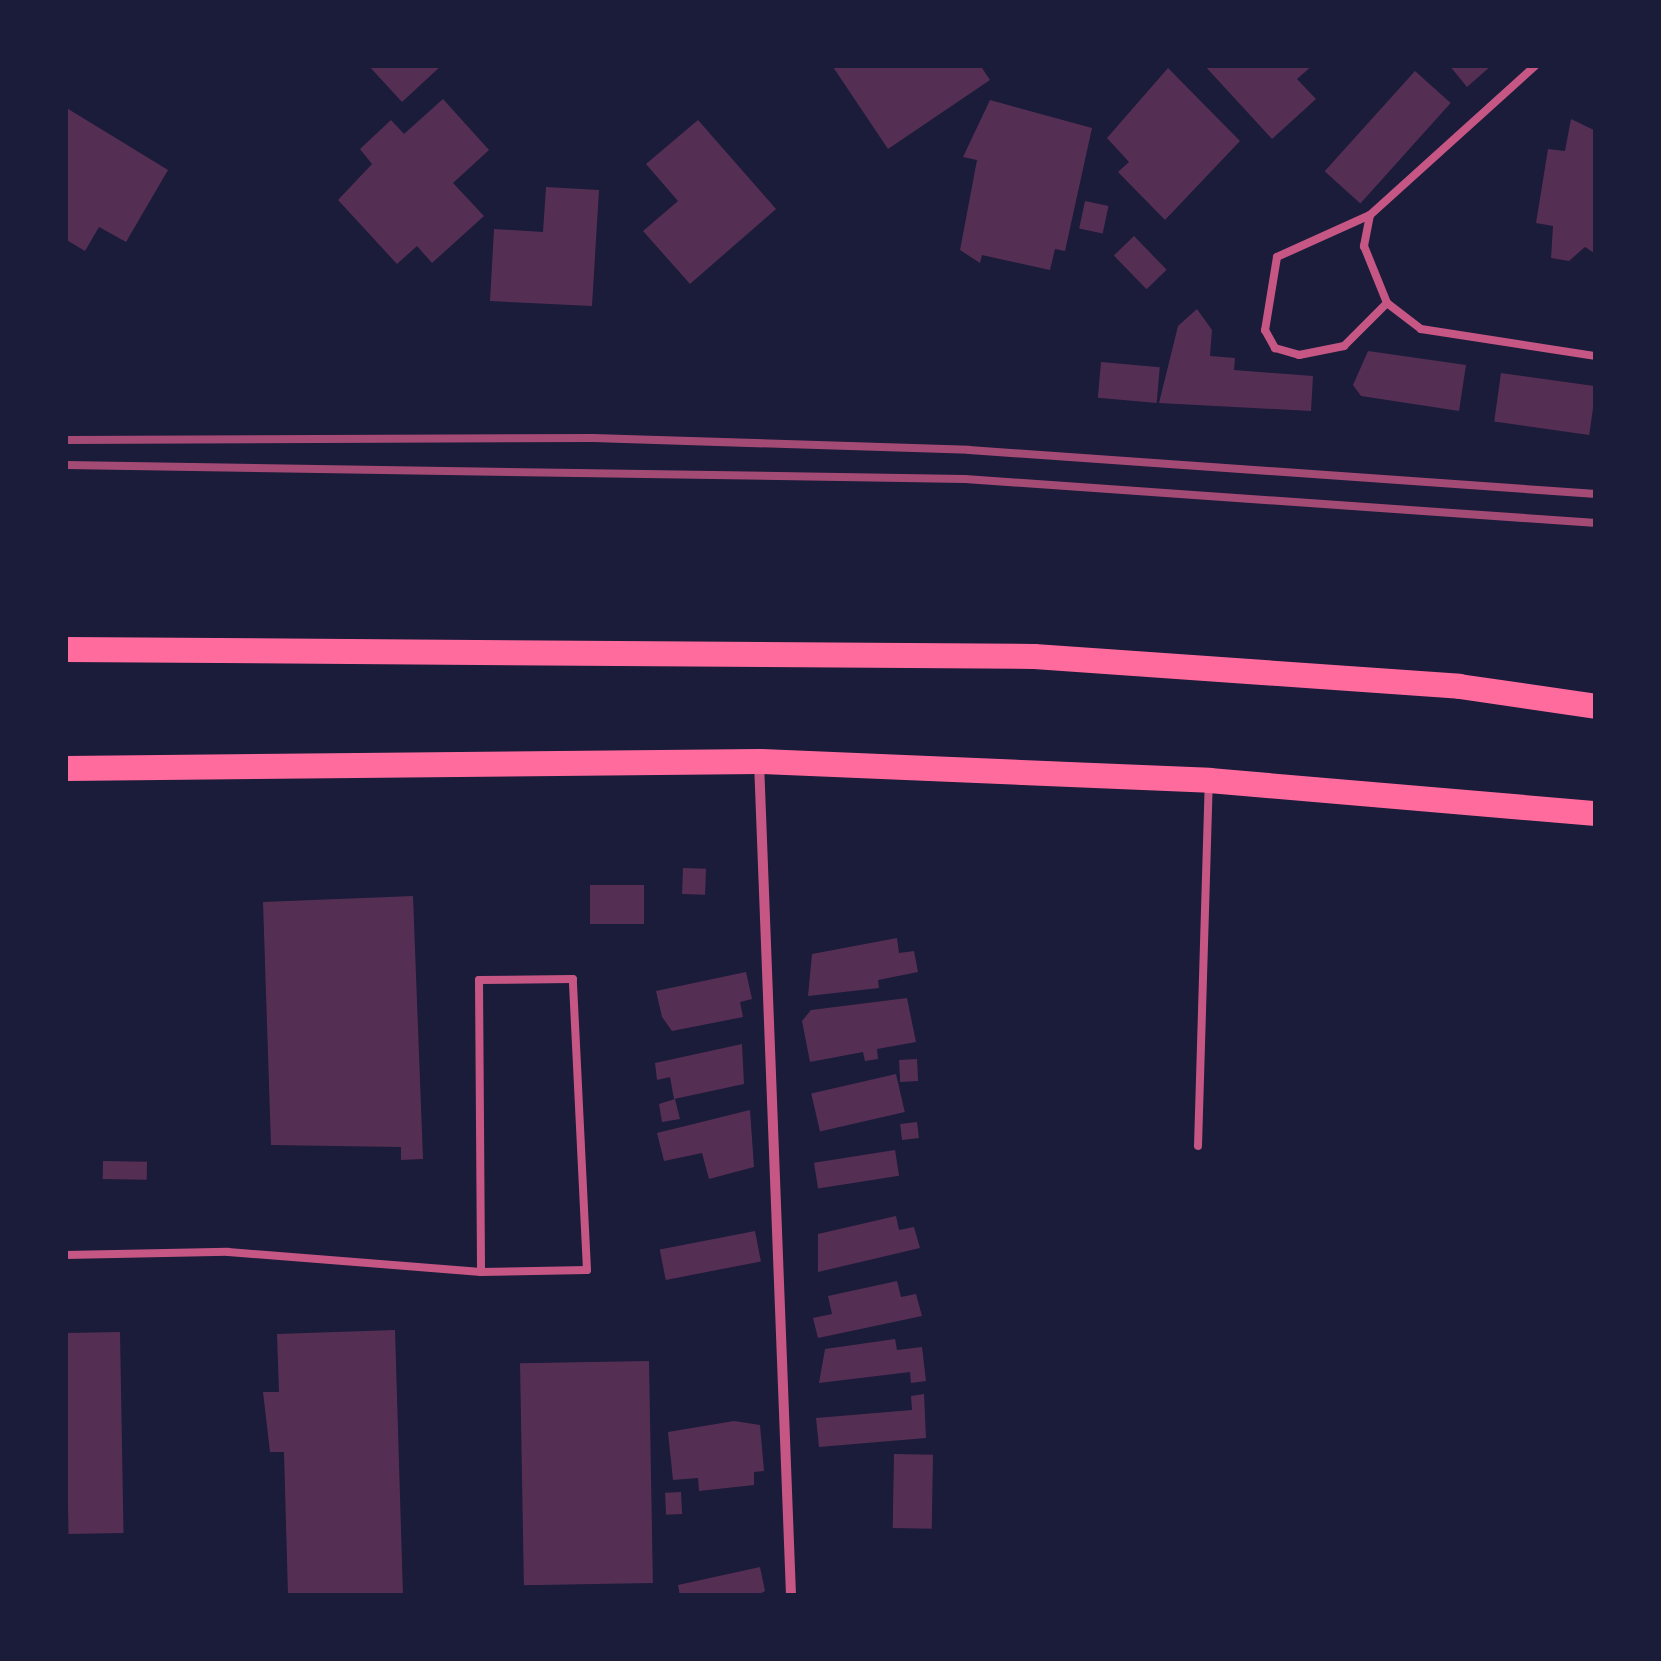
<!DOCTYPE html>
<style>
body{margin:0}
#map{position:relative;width:1661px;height:1661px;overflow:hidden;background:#1b1b3a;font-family:"Roboto Condensed",sans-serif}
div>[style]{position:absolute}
.building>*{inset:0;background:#542f53;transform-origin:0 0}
.service>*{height:8px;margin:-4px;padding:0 4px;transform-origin:4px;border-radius:4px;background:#c65784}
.minor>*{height:10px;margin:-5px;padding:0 5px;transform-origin:5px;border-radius:5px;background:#c65784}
.primary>*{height:25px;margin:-12.5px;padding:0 12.5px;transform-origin:12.5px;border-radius:12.5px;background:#ff6b9d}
.rail>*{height:8px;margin:-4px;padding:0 4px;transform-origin:4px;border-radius:4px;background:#a44b75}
span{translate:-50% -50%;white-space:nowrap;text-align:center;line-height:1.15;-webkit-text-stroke:8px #1b1b3a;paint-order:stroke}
.frame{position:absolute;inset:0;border:68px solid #1b1b3a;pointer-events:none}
</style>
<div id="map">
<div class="building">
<div style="clip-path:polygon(368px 65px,442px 65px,402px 102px)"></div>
<div style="clip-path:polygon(980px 65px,990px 80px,888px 149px,833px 67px)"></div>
<div style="clip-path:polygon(1204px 65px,1313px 65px,1297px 79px,1316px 99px,1272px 139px)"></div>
<div style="clip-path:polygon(1449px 65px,1492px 65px,1467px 87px)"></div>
<div style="clip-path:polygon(1168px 68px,1240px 141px,1165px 220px,1118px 172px,1129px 162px,1107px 138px)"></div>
<div style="left:1415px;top:71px;width:48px;height:135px;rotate:42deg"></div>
<div style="clip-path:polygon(443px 99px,489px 150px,453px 183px,484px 216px,432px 263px,417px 246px,397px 264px,338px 200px,372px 164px,360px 149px,391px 120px,404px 134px)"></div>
<div style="clip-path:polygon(990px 100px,1092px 128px,1065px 251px,1055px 249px,1050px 270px,982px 255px,980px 263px,960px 250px,977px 160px,963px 157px)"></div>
<div style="clip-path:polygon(65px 107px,168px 170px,126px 242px,99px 227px,85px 251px,65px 239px)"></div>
<div style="clip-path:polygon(1571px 119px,1596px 131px,1596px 254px,1585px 247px,1569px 261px,1551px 258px,1553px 226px,1536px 223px,1548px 149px,1565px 151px)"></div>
<div style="clip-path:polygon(698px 120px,776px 209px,690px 284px,643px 231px,678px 201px,646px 164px)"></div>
<div style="clip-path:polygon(546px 187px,599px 190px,592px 306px,490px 301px,494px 229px,543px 232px)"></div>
<div style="left:1085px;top:201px;width:24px;height:28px;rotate:12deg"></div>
<div style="left:1134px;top:236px;width:47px;height:28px;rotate:46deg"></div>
<div style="clip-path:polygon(1197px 309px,1212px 330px,1210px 356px,1235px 358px,1234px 370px,1313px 376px,1311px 411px,1159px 403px,1178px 326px)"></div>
<div style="clip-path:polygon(1368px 351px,1466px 365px,1459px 411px,1361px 396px,1353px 385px)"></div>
<div style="left:1101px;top:362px;width:59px;height:36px;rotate:5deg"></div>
<div style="left:1501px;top:373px;width:96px;height:49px;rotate:8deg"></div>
<div style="left:683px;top:868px;width:23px;height:26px;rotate:2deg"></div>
<div style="left:590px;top:885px;width:54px;height:39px"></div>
<div style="clip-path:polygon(413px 896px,423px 1159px,401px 1160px,401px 1147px,271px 1145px,263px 902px)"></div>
<div style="clip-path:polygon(897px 938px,899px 953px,914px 951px,918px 972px,878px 980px,879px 988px,808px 996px,812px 954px)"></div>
<div style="clip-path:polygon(746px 972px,752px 999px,740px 1002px,743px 1017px,672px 1031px,662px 1017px,656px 991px)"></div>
<div style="clip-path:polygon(907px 998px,916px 1042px,877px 1049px,878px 1059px,865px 1061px,863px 1052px,810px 1062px,802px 1021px,811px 1010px)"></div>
<div style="clip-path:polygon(742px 1044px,744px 1084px,674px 1099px,670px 1077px,657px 1080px,655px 1063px)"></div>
<div style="left:917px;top:1059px;width:22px;height:18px;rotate:87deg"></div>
<div style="left:896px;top:1074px;width:39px;height:87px;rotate:77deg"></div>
<div style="clip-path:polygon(675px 1099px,680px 1119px,662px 1122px,659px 1104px)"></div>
<div style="clip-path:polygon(750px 1110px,754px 1167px,709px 1179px,702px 1153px,664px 1161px,657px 1133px)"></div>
<div style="left:917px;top:1122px;width:16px;height:17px;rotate:83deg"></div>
<div style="left:895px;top:1150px;width:26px;height:82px;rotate:81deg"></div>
<div style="left:103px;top:1161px;width:44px;height:18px;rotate:1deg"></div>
<div style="clip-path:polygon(896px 1216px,899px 1230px,914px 1227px,920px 1248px,818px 1272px,818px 1234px)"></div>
<div style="left:755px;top:1231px;width:31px;height:97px;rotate:79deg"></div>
<div style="clip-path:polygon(897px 1281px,901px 1297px,916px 1294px,922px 1316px,818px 1338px,813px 1318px,832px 1314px,828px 1296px)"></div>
<div style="clip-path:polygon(395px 1330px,403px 1596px,288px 1596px,284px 1452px,270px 1452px,263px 1392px,279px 1392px,277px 1334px)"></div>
<div style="left:120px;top:1332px;width:201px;height:55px;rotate:89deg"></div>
<div style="clip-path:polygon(895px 1339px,897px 1350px,922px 1347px,926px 1381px,911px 1383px,910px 1372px,819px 1383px,825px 1349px)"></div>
<div style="left:649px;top:1361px;width:222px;height:129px;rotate:89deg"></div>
<div style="clip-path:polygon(924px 1394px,926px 1438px,819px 1447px,816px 1418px,912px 1410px,911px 1396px)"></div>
<div style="clip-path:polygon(734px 1421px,760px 1425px,764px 1471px,754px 1472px,754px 1485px,699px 1491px,698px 1478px,673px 1480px,668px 1432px)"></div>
<div style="left:894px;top:1454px;width:39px;height:74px;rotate:1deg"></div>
<div style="left:681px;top:1492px;width:22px;height:16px;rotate:87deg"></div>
<div style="clip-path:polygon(760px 1567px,765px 1591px,756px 1596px,680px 1596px,678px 1585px)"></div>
</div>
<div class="service">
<div style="left:1536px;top:65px;width:224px;rotate:137.9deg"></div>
<div style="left:1370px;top:215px;width:32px;rotate:101deg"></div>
<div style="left:1364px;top:246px;width:61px;rotate:68deg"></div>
<div style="left:1387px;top:303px;width:43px;rotate:37.4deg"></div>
<div style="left:1421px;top:329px;width:177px;rotate:8.8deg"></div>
<div style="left:1370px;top:215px;width:102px;rotate:155.7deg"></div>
<div style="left:1277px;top:257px;width:74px;rotate:99.3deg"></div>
<div style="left:1265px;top:330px;width:21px;rotate:61deg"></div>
<div style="left:1275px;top:348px;width:25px;rotate:16deg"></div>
<div style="left:1299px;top:355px;width:46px;rotate:-11.3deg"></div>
<div style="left:1344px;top:346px;width:61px;rotate:-45deg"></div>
<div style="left:1198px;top:1146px;width:362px;rotate:-88.3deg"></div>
<div style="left:65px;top:1255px;width:163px;rotate:-1.1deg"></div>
<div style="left:228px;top:1252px;width:254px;rotate:4.5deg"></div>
<div style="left:481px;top:1272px;width:106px;rotate:-1.1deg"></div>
<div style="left:587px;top:1270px;width:291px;rotate:-92.8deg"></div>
<div style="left:573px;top:979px;width:94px;rotate:179.4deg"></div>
<div style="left:479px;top:980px;width:292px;rotate:89.6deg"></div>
</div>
<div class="minor">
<div style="left:759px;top:762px;width:835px;rotate:87.8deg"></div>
</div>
<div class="primary">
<div style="left:65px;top:649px;width:969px;rotate:0.41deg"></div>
<div style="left:1034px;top:656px;width:426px;rotate:4deg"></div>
<div style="left:1459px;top:686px;width:138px;rotate:8.3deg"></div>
<div style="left:65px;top:768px;width:694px;rotate:-0.58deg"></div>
<div style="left:759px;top:761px;width:450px;rotate:2.4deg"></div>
<div style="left:1209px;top:780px;width:388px;rotate:4.9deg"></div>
</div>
<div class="rail">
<div style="left:65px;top:440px;width:528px;rotate:-0.22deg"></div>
<div style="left:593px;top:438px;width:376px;rotate:1.8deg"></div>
<div style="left:969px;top:450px;width:629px;rotate:4.01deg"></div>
<div style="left:65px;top:465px;width:900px;rotate:0.89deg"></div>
<div style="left:965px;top:479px;width:633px;rotate:3.99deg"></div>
</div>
<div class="frame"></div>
</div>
